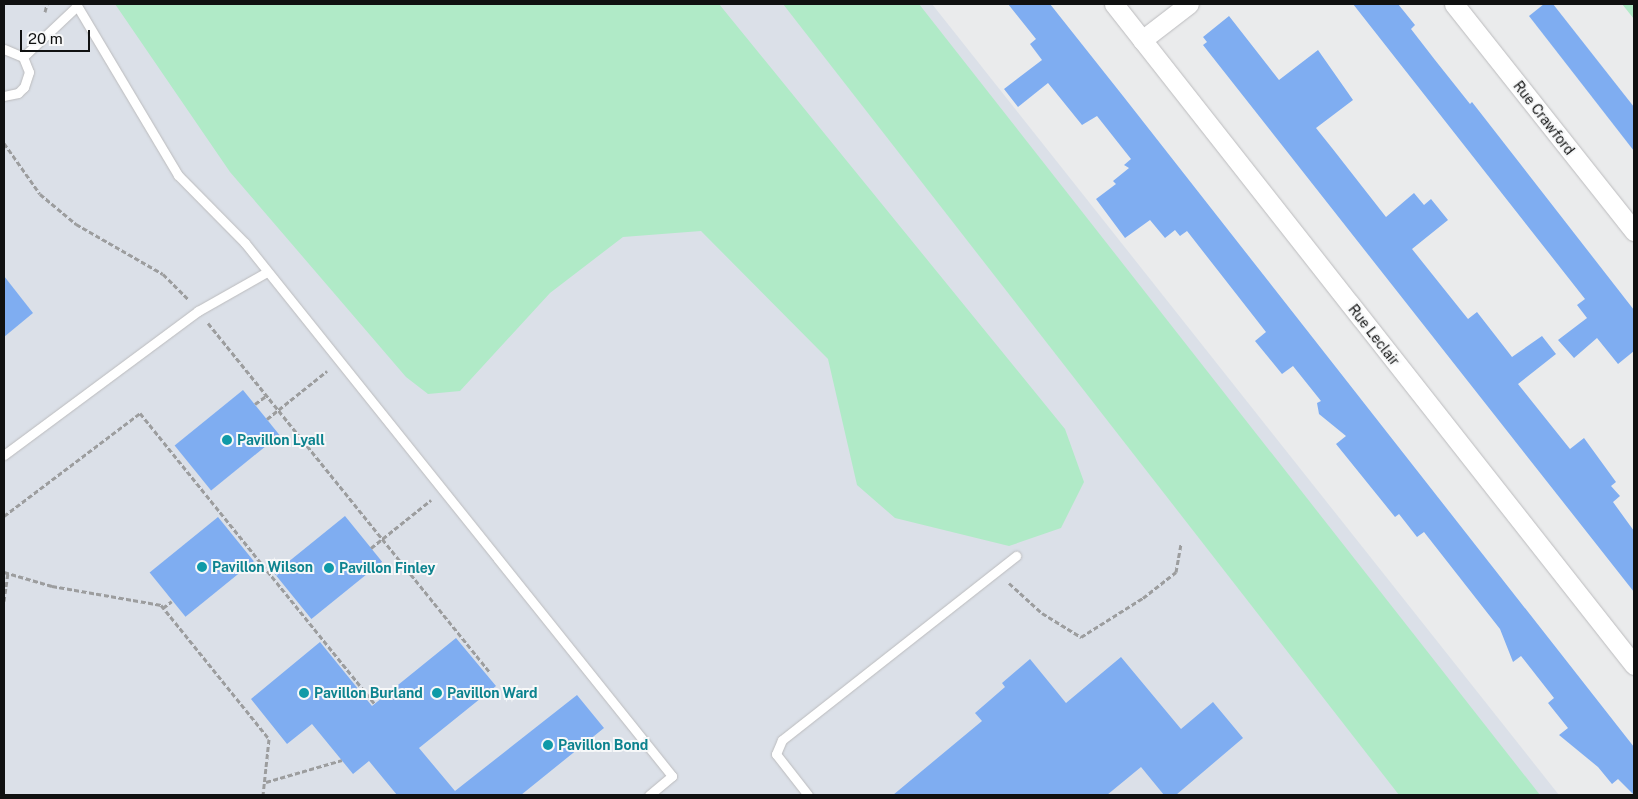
<!DOCTYPE html>
<style>
body{margin:0}
#map{position:relative;width:1638px;height:799px;overflow:hidden;background:#eaebec;font-family:"Public Sans",sans-serif}
div>[style]{position:absolute}
.built>*{inset:0;background:#dbe0e8}
.green>*{inset:0;background:#b0eac7}
.building>*{inset:0;background:#7fadf1;transform-origin:0 0}
.path>*{height:3px;margin-top:-1.5px;transform-origin:0;background:repeating-linear-gradient(90deg,#9c9d9e 0 5px,transparent 0 7.5px)}
.roads{filter:drop-shadow(0 0 1px #bbbbbd) drop-shadow(0 0 1px #bbbbbd)}
.service>*{height:9px;margin:-4.5px;padding:0 4.5px;transform-origin:4.5px;border-radius:4.5px;background:#fff}
.minor>*{height:19px;margin:-9.5px;padding:0 9.5px;transform-origin:9.5px;border-radius:9.5px;background:#fff}
.dots>*{width:14px;height:14px;translate:-50% -50%;box-sizing:border-box;border:2px solid #f7f8f9;border-radius:50%}
span{translate:-50% -50%;white-space:nowrap;text-align:center;line-height:1.15;-webkit-text-stroke:4px #f7f8f9;paint-order:stroke}
.street-label{font-size:14px;color:#101111}
.culture-label{font-size:14px;color:#0d838f;font-weight:700}
.left{translate:0 -50%;text-align:left}
.frame{position:absolute;inset:0;border:5px solid #101111;pointer-events:none}
.scale{position:absolute;left:20px;top:30px;width:70px;height:22px;box-sizing:border-box;border:2px solid #101111;border-top:0;padding-left:6px;font-size:15px;line-height:18px;white-space:nowrap;color:#101111;-webkit-text-stroke:4px #f7f8f9;paint-order:stroke}
</style>
<div id="map">
<div class="built">
<div style="clip-path:polygon(4px 4px,932px 4px,1559px 795px,4px 795px)"></div>
</div>
<div class="green">
<div style="clip-path:polygon(115px 4px,719px 4px,1065px 429px,1084px 482px,1061px 528px,1009px 546px,895px 518px,857px 485px,828px 359px,701px 231px,623px 237px,550px 293px,460px 391px,428px 394px,406px 377px,230px 172px)"></div>
<div style="clip-path:polygon(783px 4px,919px 4px,1540px 795px,1399px 795px)"></div>
<div style="clip-path:polygon(1622px 4px,1634px 4px,1634px 19px)"></div>
</div>
<div class="building">
<div style="clip-path:polygon(1008px 4px,1050px 4px,1123px 96px,1634px 747px,1634px 795px,1618px 779px,1612px 784px,1598px 767px,1559px 735px,1568px 728px,1548px 703px,1554px 698px,1521px 656px,1513px 662px,1500px 629px,1424px 532px,1417px 537px,1399px 514px,1395px 517px,1336px 444px,1346px 436px,1319px 414px,1317px 403px,1321px 401px,1293px 366px,1282px 374px,1255px 341px,1266px 332px,1187px 231px,1180px 236px,1175px 230px,1165px 238px,1150px 220px,1125px 238px,1096px 199px,1116px 184px,1113px 181px,1129px 168px,1124px 165px,1131px 159px,1097px 116px,1082px 125px,1048px 83px,1018px 107px,1004px 89px,1042px 60px,1030px 44px,1036px 39px)"></div>
<div style="clip-path:polygon(1353px 4px,1398px 4px,1415px 25px,1411px 29px,1435px 60px,1470px 104px,1472px 102px,1634px 310px,1634px 351px,1618px 364px,1597px 338px,1574px 358px,1558px 340px,1587px 318px,1577px 305px,1585px 299px)"></div>
<div style="clip-path:polygon(1544px 4px,1553px 4px,1634px 107px,1634px 151px,1529px 16px)"></div>
<div style="clip-path:polygon(1229px 16px,1279px 80px,1318px 50px,1353px 100px,1316px 128px,1332px 148px,1386px 217px,1414px 193px,1424px 205px,1431px 199px,1448px 220px,1412px 249px,1468px 319px,1477px 312px,1512px 357px,1542px 336px,1556px 354px,1518px 384px,1570px 449px,1584px 438px,1616px 482px,1611px 486px,1620px 496px,1613px 502px,1634px 531px,1634px 592px,1203px 45px,1207px 42px,1203px 37px)"></div>
<div style="clip-path:polygon(4px 276px,33px 313px,4px 337px)"></div>
<div style="left:243px;top:390px;width:58px;height:88px;rotate:51deg"></div>
<div style="left:345px;top:516px;width:59px;height:91px;rotate:51deg"></div>
<div style="left:218px;top:517px;width:57px;height:88px;rotate:51deg"></div>
<div style="clip-path:polygon(456px 638px,496px 686px,419px 748px,455px 791px,577px 695px,604px 728px,521px 795px,397px 795px,369px 761px,353px 774px,312px 724px,287px 744px,251px 699px,320px 642px,372px 706px)"></div>
<div style="clip-path:polygon(1121px 657px,1181px 729px,1213px 702px,1243px 738px,1176px 795px,1164px 795px,1141px 767px,1107px 795px,893px 795px,982px 721px,975px 713px,1005px 687px,1002px 683px,1030px 659px,1066px 703px)"></div>
</div>
<div class="path">
<div style="left:45px;top:12px;width:8px;rotate:-76deg"></div>
<div style="left:4px;top:143px;width:62px;rotate:54.8deg"></div>
<div style="left:40px;top:194px;width:47px;rotate:39.8deg"></div>
<div style="left:76px;top:224px;width:100px;rotate:29.9deg"></div>
<div style="left:163px;top:274px;width:37px;rotate:45deg"></div>
<div style="left:208px;top:323px;width:449px;rotate:51.1deg"></div>
<div style="left:255px;top:404px;width:14px;rotate:-36deg"></div>
<div style="left:267px;top:419px;width:77px;rotate:-38.7deg"></div>
<div style="left:4px;top:516px;width:171px;rotate:-37.1deg"></div>
<div style="left:140px;top:413px;width:374px;rotate:51.1deg"></div>
<div style="left:371px;top:548px;width:77px;rotate:-38.7deg"></div>
<div style="left:4px;top:572px;width:50px;rotate:16.3deg"></div>
<div style="left:52px;top:586px;width:111px;rotate:9.9deg"></div>
<div style="left:161px;top:605px;width:172px;rotate:51.1deg"></div>
<div style="left:269px;top:739px;width:56px;rotate:96.1deg"></div>
<div style="left:1009px;top:583px;width:45px;rotate:42.3deg"></div>
<div style="left:1042px;top:613px;width:46px;rotate:31.6deg"></div>
<div style="left:1081px;top:637px;width:73px;rotate:-32.2deg"></div>
<div style="left:1143px;top:598px;width:42px;rotate:-38.2deg"></div>
<div style="left:1176px;top:572px;width:28px;rotate:-80deg"></div>
<div style="left:4px;top:601px;width:28px;rotate:-82deg"></div>
<div style="left:163px;top:608px;width:11px;rotate:-38deg"></div>
<div style="left:266px;top:782px;width:79px;rotate:-16.1deg"></div>
</div>
<div class="roads">
<div class="service">
<div style="left:76px;top:4px;width:199px;rotate:59.2deg"></div>
<div style="left:178px;top:175px;width:95px;rotate:45.4deg"></div>
<div style="left:245px;top:243px;width:683px;rotate:51.3deg"></div>
<div style="left:672px;top:776px;width:30px;rotate:140deg"></div>
<div style="left:4px;top:49px;width:21px;rotate:23deg"></div>
<div style="left:23px;top:57px;width:16px;rotate:68deg"></div>
<div style="left:29px;top:72px;width:16px;rotate:108deg"></div>
<div style="left:24px;top:87px;width:8px;rotate:135deg"></div>
<div style="left:18px;top:93px;width:14px;rotate:168deg"></div>
<div style="left:23px;top:57px;width:74px;rotate:-43.4deg"></div>
<div style="left:4px;top:455px;width:242px;rotate:-36.6deg"></div>
<div style="left:198px;top:311px;width:79px;rotate:-29.5deg"></div>
<div style="left:808px;top:795px;width:52px;rotate:-128deg"></div>
<div style="left:776px;top:754px;width:15px;rotate:-67deg"></div>
<div style="left:782px;top:740px;width:298px;rotate:-38.2deg"></div>
</div>
<div class="minor">
<div style="left:1114px;top:4px;width:841px;rotate:51.81deg"></div>
<div style="left:1454px;top:4px;width:290px;rotate:51.6deg"></div>
<div style="left:1142px;top:40px;width:59px;rotate:-37.5deg"></div>
</div>
</div>
<div class="dots">
<div style="left:227px;top:440px;background:#0f9aa8"></div>
<div style="left:202px;top:567px;background:#0f9aa8"></div>
<div style="left:329px;top:568px;background:#0f9aa8"></div>
<div style="left:304px;top:693px;background:#0f9aa8"></div>
<div style="left:437px;top:693px;background:#0f9aa8"></div>
<div style="left:548px;top:745px;background:#0f9aa8"></div>
</div>
<div class="street-label">
<span style="left:1544px;top:118px;rotate:52deg">Rue Crawford</span>
<span style="left:1374px;top:335px;rotate:52deg">Rue Leclair</span>
</div>
<div class="culture-label">
<span class="left" style="left:237px;top:440px">Pavillon Lyall</span>
<span class="left" style="left:212px;top:567px">Pavillon Wilson</span>
<span class="left" style="left:339px;top:568px">Pavillon Finley</span>
<span class="left" style="left:314px;top:693px">Pavillon Burland</span>
<span class="left" style="left:447px;top:693px">Pavillon Ward</span>
<span class="left" style="left:558px;top:745px">Pavillon Bond</span>
</div>
<div class="frame"></div>
<div class="scale">20 m</div>
</div>
